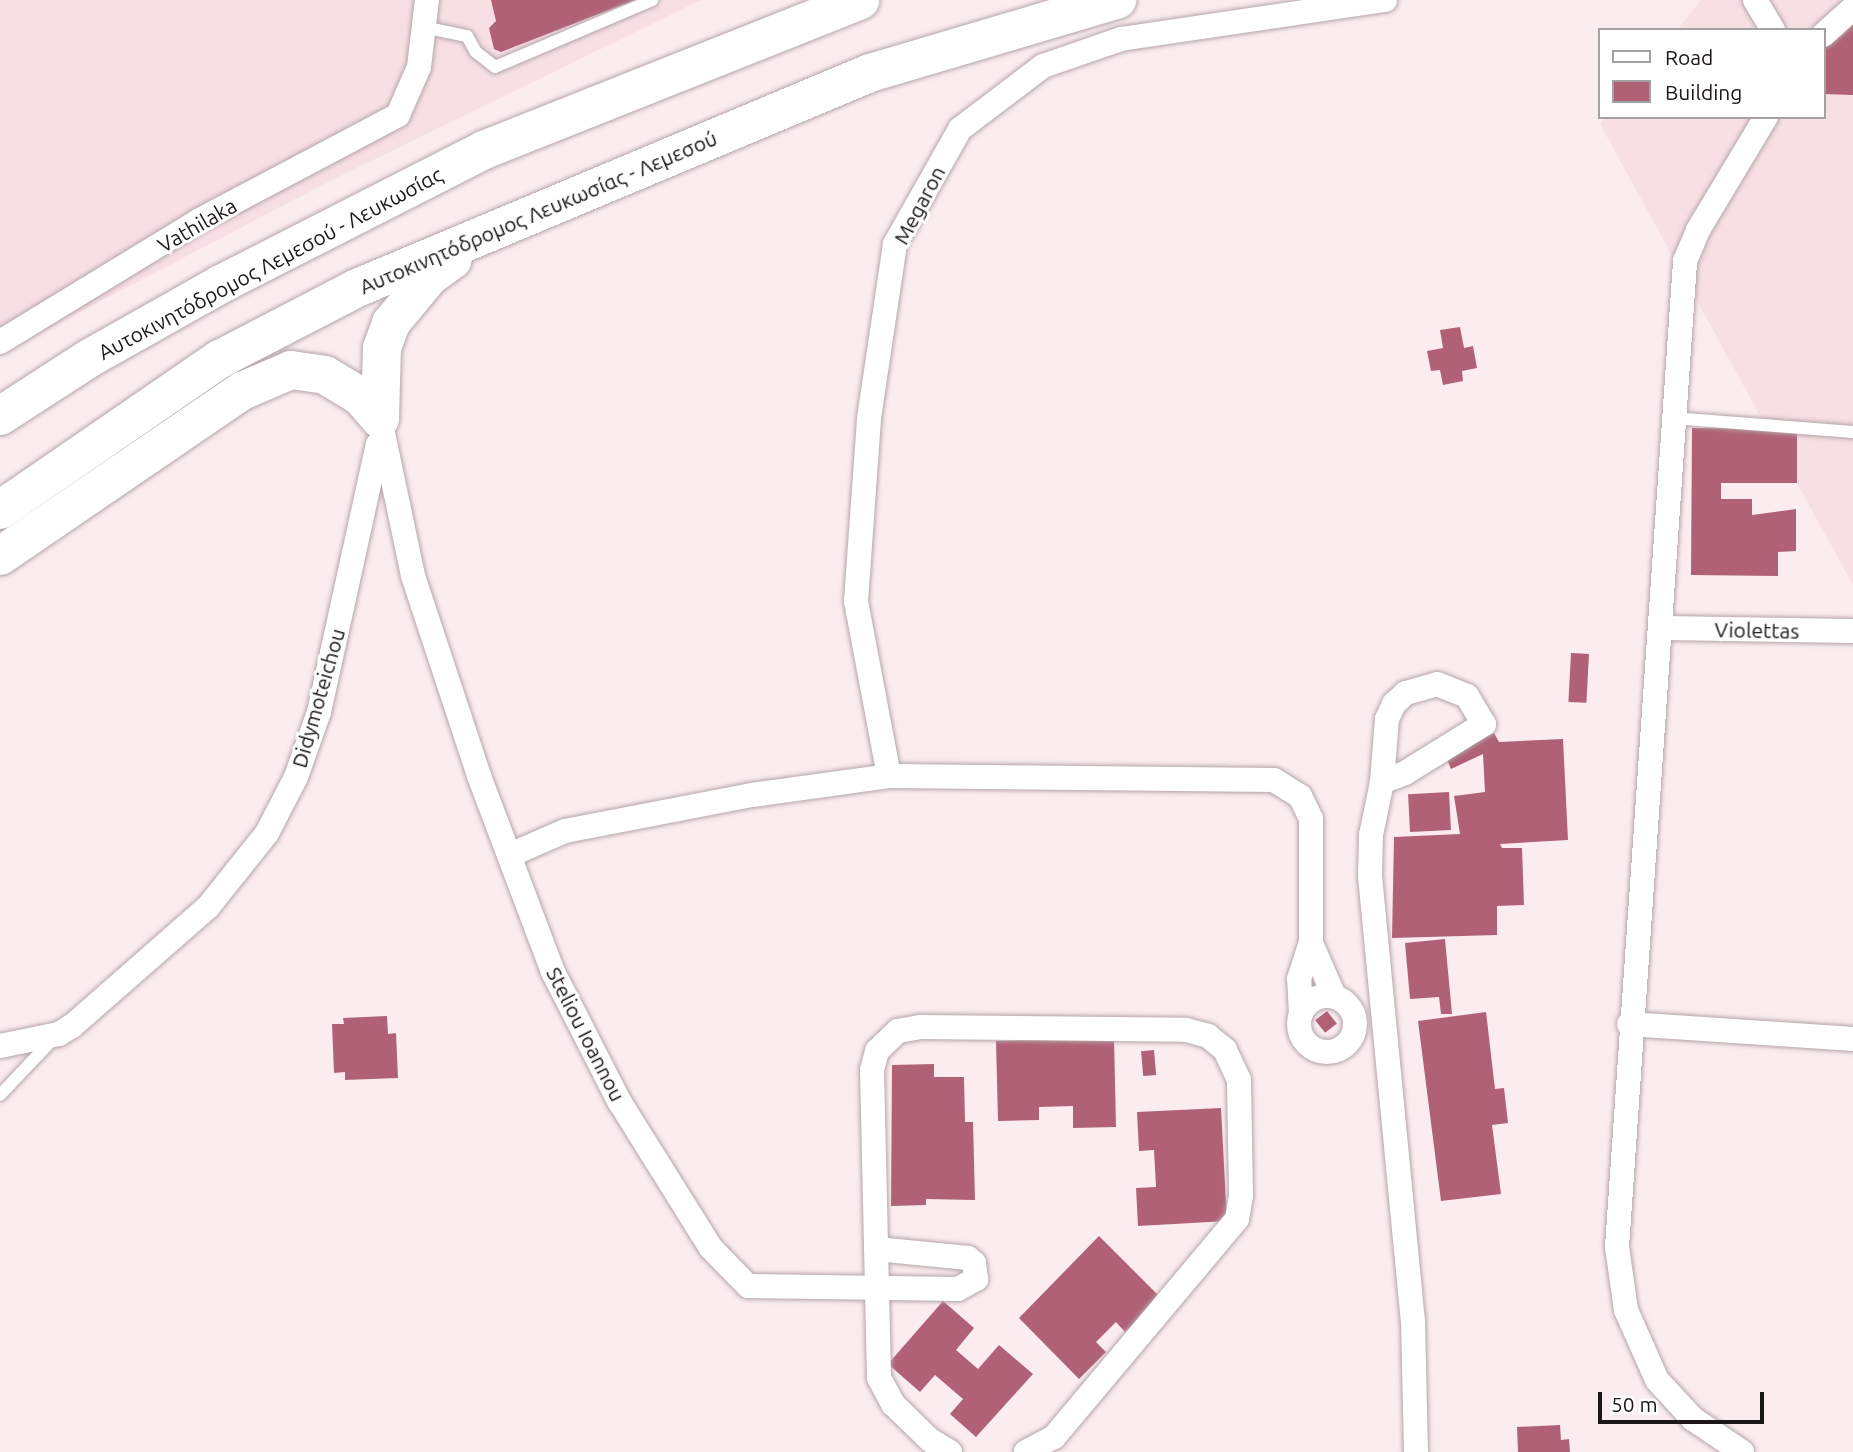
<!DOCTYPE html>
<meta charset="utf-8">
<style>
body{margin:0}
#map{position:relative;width:1853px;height:1452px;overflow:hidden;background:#fbecef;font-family:Ubuntu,sans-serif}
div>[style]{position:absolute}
.built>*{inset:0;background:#f7dfe3}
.building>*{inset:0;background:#b06175;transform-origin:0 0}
.roads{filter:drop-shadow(0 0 2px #b4a6a9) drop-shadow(0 0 2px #b4a6a9)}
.lane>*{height:12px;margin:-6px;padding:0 6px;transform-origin:6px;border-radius:6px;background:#fff}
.street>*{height:24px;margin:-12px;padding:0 12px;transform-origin:12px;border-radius:12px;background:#fff}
.street>.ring{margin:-12px;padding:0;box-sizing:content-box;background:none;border:24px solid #fff;border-radius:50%}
.highway>*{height:38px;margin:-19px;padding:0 19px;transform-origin:19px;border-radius:19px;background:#fff}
span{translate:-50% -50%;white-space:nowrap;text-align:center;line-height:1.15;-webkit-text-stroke:6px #fefefe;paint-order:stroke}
.street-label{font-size:21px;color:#1b1617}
.legend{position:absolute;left:1598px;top:28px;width:228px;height:91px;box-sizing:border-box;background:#fefefe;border:2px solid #a3a1a2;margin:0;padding:9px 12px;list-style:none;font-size:21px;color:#1b1617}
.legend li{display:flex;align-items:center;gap:14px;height:35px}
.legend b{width:35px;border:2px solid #a3a1a2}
.scale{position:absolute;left:1598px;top:1392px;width:166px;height:32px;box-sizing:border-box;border:4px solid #1b1617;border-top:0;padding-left:9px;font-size:21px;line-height:24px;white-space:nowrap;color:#1b1617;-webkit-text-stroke:5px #fefefe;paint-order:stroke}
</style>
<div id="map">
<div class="built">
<div style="clip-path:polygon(0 0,701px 0,328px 182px,0 354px)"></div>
<div style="clip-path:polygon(1701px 0,1853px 0,1853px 585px,1600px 124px,1606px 117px,1823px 117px,1823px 30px,1677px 30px)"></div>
</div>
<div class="building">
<div style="clip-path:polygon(491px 0,635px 0,501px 52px,494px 49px,489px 28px,496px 21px)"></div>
<div style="clip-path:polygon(1853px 17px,1853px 95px,1823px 94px,1823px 49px,1844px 33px)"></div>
<div style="clip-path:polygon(1460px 327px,1464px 348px,1473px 346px,1477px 368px,1462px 371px,1463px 381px,1443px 385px,1440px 370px,1431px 371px,1427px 351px,1443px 348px,1440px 330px)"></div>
<div style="clip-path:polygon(1692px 428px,1797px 429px,1797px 483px,1721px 483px,1721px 499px,1752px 499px,1752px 515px,1796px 509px,1796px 551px,1778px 552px,1778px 576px,1691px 575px)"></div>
<div style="left:1571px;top:653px;width:18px;height:49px;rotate:3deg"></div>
<div style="clip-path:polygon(1494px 733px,1499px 742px,1563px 739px,1568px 840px,1500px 844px,1502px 848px,1522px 848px,1524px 905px,1497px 906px,1497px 935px,1392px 938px,1394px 837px,1460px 834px,1454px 796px,1485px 792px,1483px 754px,1451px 769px,1445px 755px)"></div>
<div style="left:1449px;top:792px;width:38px;height:41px;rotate:87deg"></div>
<div style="clip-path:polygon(1445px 939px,1452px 1014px,1441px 1014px,1439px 997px,1410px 999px,1405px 943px)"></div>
<div style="left:1327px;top:1011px;width:16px;height:15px;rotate:52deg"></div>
<div style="clip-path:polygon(1486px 1012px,1495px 1089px,1504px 1088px,1508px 1123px,1492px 1125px,1501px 1194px,1441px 1201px,1418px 1021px)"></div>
<div style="clip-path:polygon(387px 1016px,388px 1034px,396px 1033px,398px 1078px,345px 1080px,345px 1072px,334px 1073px,332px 1024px,344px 1024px,343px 1018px)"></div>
<div style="clip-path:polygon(1114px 1038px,1116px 1127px,1073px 1128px,1073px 1106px,1039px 1107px,1039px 1120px,998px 1121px,996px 1041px)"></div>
<div style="left:1154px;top:1050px;width:25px;height:13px;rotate:85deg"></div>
<div style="clip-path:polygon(934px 1064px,934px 1077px,964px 1077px,965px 1122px,973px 1122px,975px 1200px,926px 1199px,926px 1205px,891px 1206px,892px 1065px)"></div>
<div style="clip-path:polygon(1221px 1108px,1227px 1221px,1138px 1226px,1136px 1188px,1156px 1187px,1154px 1150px,1139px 1151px,1137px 1112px)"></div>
<div style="clip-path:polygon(1099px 1236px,1160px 1297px,1125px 1332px,1116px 1322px,1096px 1342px,1106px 1352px,1079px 1379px,1019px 1318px)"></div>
<div style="clip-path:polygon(943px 1301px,974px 1328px,956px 1350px,978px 1369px,999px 1345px,1033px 1374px,976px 1437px,950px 1414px,963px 1399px,935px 1375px,920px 1392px,888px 1364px)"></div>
<div style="clip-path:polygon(1560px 1425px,1561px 1440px,1569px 1439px,1570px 1452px,1518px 1452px,1517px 1427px)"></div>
</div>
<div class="roads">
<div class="lane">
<div style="left:423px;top:27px;width:45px;rotate:11.6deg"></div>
<div style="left:467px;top:36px;width:18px;rotate:61deg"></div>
<div style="left:476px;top:52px;width:24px;rotate:38deg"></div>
<div style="left:495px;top:67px;width:171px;rotate:-23.1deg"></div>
<div style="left:1672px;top:418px;width:182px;rotate:4.4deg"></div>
<div style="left:0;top:1095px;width:76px;rotate:-46.6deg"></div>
</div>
<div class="street">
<div style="left:1755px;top:0;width:35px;rotate:59deg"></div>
<div style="left:1823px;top:35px;width:40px;rotate:-42deg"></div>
<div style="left:0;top:342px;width:232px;rotate:-31.4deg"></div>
<div style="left:198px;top:221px;width:226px;rotate:-27.9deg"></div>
<div style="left:398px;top:115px;width:52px;rotate:-66.4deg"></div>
<div style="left:419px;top:67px;width:67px;rotate:-83.2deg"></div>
<div style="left:380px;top:419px;width:160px;rotate:78.1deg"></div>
<div style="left:413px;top:576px;width:211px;rotate:71.7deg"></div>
<div style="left:479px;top:776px;width:210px;rotate:69.3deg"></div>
<div style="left:553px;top:972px;width:145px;rotate:62.9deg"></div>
<div style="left:619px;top:1101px;width:173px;rotate:58deg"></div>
<div style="left:711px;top:1248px;width:53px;rotate:45.8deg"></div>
<div style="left:748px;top:1286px;width:210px;rotate:0.8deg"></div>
<div style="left:958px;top:1289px;width:21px;rotate:-29deg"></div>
<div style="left:976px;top:1279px;width:16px;rotate:-97deg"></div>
<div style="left:974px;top:1263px;width:8px;rotate:-140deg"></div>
<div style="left:968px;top:1258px;width:92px;rotate:-174.4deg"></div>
<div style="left:1662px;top:628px;width:191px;rotate:0.9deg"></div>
<div style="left:1437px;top:684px;width:32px;rotate:22deg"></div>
<div style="left:1467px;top:696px;width:33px;rotate:59deg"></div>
<div style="left:1484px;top:724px;width:93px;rotate:148.2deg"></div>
<div style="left:1405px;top:773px;width:25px;rotate:159deg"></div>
<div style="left:1382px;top:782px;width:63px;rotate:-85.5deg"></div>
<div style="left:1387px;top:719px;width:17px;rotate:-65deg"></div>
<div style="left:1394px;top:704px;width:16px;rotate:-43deg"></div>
<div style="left:1406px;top:693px;width:32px;rotate:-16deg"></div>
<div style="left:889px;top:776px;width:178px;rotate:-100.7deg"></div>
<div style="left:856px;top:601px;width:183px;rotate:-85.9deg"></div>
<div style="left:869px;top:418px;width:176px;rotate:-81.5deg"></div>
<div style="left:895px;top:244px;width:132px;rotate:-60.5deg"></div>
<div style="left:960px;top:129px;width:104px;rotate:-37.2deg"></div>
<div style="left:1043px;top:66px;width:83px;rotate:-19.1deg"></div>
<div style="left:1121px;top:39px;width:267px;rotate:-8.4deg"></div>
<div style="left:1382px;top:782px;width:54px;rotate:101.7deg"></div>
<div style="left:1371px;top:835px;width:41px;rotate:91.4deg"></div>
<div style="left:1370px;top:876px;width:446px;rotate:84.5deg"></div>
<div style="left:1413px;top:1320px;width:132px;rotate:88.7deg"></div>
<div style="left:510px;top:855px;width:60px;rotate:-23.6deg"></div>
<div style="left:565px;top:831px;width:190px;rotate:-10.9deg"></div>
<div style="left:752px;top:795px;width:138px;rotate:-7.9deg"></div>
<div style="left:889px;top:776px;width:385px;rotate:0.6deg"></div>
<div style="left:1274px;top:780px;width:31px;rotate:32deg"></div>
<div style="left:1300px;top:796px;width:25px;rotate:64deg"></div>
<div style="left:1311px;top:819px;width:124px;rotate:90deg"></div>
<div style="left:1311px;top:943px;width:58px;rotate:66.5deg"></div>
<div class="ring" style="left:1299px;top:996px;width:32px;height:32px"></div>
<div style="left:1301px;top:1014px;width:35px;rotate:-93deg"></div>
<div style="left:1299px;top:979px;width:38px;rotate:-72deg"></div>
<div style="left:1629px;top:1024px;width:225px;rotate:3.8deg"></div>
<div style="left:0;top:1046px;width:60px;rotate:-11.5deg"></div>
<div style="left:59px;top:1034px;width:15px;rotate:-32deg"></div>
<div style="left:72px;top:1026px;width:181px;rotate:-41.2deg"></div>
<div style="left:208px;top:907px;width:95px;rotate:-51.4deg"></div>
<div style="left:267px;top:833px;width:63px;rotate:-62.6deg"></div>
<div style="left:296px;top:777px;width:69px;rotate:-70.5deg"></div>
<div style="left:319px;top:712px;width:274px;rotate:-77.6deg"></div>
<div style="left:950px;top:1452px;width:23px;rotate:-149deg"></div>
<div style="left:930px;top:1440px;width:52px;rotate:-135.8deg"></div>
<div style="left:893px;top:1404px;width:30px;rotate:-118deg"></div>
<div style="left:879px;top:1378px;width:308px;rotate:-91.3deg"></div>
<div style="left:872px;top:1070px;width:20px;rotate:-75deg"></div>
<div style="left:877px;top:1051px;width:29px;rotate:-44deg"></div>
<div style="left:898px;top:1031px;width:22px;rotate:-10deg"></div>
<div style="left:920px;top:1027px;width:266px;rotate:0.6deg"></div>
<div style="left:1186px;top:1030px;width:23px;rotate:15deg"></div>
<div style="left:1208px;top:1036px;width:22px;rotate:39deg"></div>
<div style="left:1225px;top:1050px;width:33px;rotate:65deg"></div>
<div style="left:1239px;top:1080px;width:116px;rotate:89deg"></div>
<div style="left:1241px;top:1196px;width:23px;rotate:100deg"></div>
<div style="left:1237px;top:1219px;width:285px;rotate:130deg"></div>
<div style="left:1054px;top:1437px;width:32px;rotate:152deg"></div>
<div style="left:1742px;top:1452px;width:59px;rotate:-146deg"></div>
<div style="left:1693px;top:1419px;width:53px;rotate:-132.7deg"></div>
<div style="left:1657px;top:1380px;width:77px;rotate:-113.9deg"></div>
<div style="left:1626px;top:1310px;width:64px;rotate:-98.1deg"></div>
<div style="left:1617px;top:1247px;width:988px;rotate:-86.05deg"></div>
<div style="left:1685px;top:261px;width:34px;rotate:-67deg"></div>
<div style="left:1698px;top:230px;width:132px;rotate:-59deg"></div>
</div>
<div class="highway">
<div style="left:0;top:416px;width:105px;rotate:-32.9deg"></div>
<div style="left:88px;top:359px;width:153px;rotate:-29.4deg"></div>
<div style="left:221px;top:284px;width:295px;rotate:-27deg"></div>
<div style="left:484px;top:150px;width:405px;rotate:-21.7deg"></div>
<div style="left:380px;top:419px;width:71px;rotate:-88.4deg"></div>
<div style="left:382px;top:348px;width:27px;rotate:-70deg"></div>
<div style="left:391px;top:323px;width:60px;rotate:-50.4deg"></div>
<div style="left:429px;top:277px;width:29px;rotate:-36deg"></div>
<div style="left:0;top:510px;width:267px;rotate:-34.5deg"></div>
<div style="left:220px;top:359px;width:154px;rotate:-27.4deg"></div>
<div style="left:357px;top:288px;width:556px;rotate:-22.74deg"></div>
<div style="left:870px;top:73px;width:258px;rotate:-16.5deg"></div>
<div style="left:0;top:556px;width:293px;rotate:-34.3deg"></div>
<div style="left:242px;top:391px;width:53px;rotate:-23.2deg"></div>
<div style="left:291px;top:370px;width:34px;rotate:8deg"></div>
<div style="left:325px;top:375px;width:41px;rotate:31deg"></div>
<div style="left:360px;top:396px;width:30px;rotate:49deg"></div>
</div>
</div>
<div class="street-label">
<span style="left:919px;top:205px;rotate:-62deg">Megaron</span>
<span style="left:538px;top:212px;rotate:-23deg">Αυτοκινητόδρομος Λευκωσίας - Λεμεσού</span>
<span style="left:197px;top:225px;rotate:-30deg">Vathilaka</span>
<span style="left:270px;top:263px;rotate:-28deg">Αυτοκινητόδρομος Λεμεσού - Λευκωσίας</span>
<span style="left:1757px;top:630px;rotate:1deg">Violettas</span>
<span style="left:318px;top:698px;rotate:-74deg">Didymoteichou</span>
<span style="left:586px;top:1034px;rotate:63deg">Steliou Ioannou</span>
</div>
<ul class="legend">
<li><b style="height:9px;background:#fff"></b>Road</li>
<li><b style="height:19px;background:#b06175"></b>Building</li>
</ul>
<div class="scale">50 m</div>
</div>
